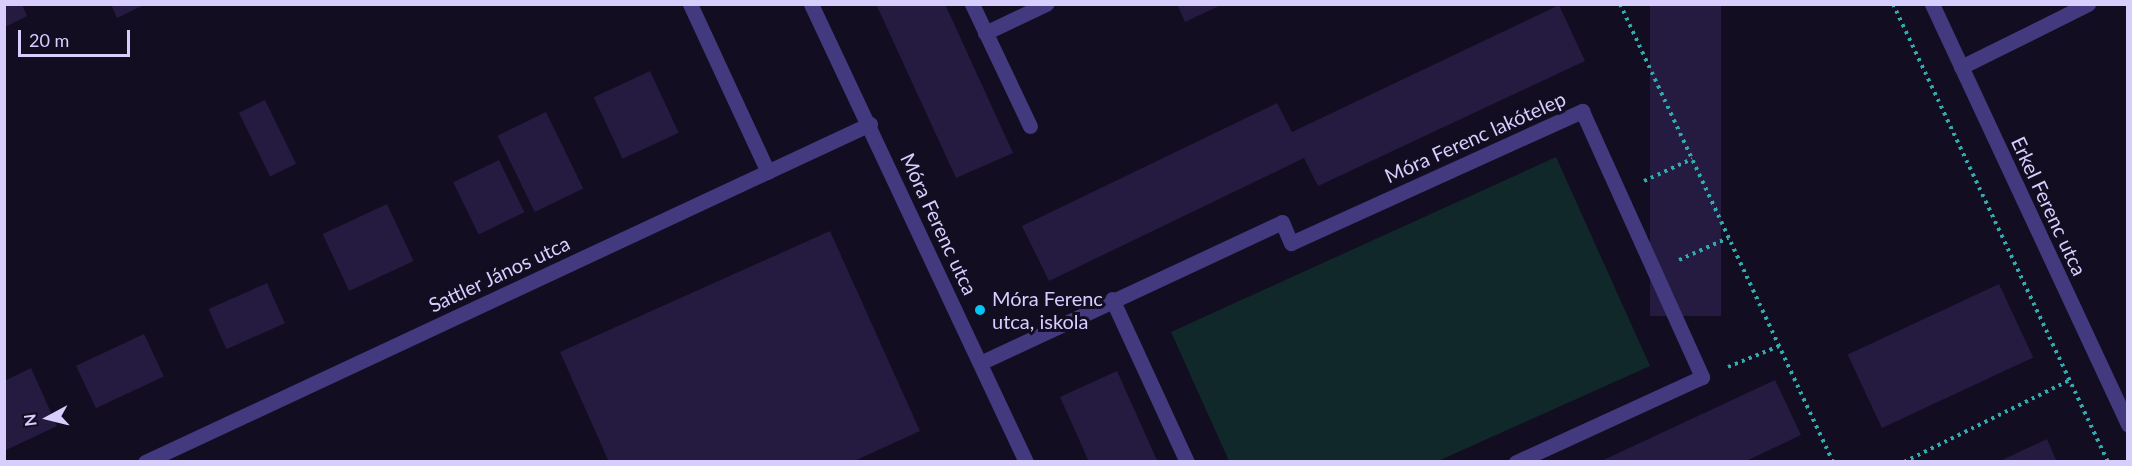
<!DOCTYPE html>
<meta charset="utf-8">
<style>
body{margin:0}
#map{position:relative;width:2132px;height:466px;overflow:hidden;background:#120d20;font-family:Lato,sans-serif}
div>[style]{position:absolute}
.green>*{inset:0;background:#11282a}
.building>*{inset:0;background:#251a40;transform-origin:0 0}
.path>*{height:4px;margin-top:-2px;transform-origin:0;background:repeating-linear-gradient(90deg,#31abaf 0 3px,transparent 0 7.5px)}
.minor>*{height:15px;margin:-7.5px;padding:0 7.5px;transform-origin:7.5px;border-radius:7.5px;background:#42397e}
.dots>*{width:16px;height:16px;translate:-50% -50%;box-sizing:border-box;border:3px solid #120d20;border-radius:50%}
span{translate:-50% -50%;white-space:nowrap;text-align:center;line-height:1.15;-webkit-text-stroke:6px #120d20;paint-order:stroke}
.street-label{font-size:20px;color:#d7cefe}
.poi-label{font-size:20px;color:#d7cefe}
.left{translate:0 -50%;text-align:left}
.frame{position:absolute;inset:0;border:6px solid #d7cefe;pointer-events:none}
.north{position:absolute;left:18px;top:388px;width:60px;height:60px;-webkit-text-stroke:4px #120d20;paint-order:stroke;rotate:263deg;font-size:16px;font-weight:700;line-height:24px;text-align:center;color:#d7cefe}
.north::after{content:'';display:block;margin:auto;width:21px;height:27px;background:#d7cefe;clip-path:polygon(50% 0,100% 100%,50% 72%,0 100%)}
.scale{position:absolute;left:18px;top:30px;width:112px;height:27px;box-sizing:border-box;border:3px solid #d7cefe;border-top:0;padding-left:8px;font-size:18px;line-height:21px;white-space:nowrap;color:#d7cefe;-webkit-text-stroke:4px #120d20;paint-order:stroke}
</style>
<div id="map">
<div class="green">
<div style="clip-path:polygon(1556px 157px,1650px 366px,1438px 461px,1229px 461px,1171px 332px)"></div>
</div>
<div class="building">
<div style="clip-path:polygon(5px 4px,22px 4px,27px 16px,5px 27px)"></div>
<div style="clip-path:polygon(111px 4px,146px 4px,117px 18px)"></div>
<div style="clip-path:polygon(876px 4px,945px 4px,1013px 153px,956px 178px)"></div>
<div style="clip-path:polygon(1177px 4px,1223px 4px,1185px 22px)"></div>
<div style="left:1650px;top:4px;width:71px;height:312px"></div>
<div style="clip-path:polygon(1559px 5px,1585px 61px,1318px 186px,1304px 158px,1049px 281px,1022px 226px,1277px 103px,1292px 132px)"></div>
<div style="left:650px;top:71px;width:68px;height:62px;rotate:65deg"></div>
<div style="left:265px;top:100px;width:71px;height:29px;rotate:64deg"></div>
<div style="left:546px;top:112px;width:85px;height:54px;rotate:64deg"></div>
<div style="left:499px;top:160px;width:58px;height:51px;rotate:64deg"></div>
<div style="left:387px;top:204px;width:63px;height:71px;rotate:65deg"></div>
<div style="clip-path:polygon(830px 231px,920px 431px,852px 462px,609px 462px,560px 352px)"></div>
<div style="left:267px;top:283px;width:44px;height:64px;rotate:66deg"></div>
<div style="left:1999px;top:284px;width:81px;height:167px;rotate:65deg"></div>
<div style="left:144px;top:334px;width:47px;height:75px;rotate:65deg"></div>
<div style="clip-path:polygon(31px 368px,57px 426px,4px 451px,4px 381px)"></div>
<div style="clip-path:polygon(1117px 371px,1156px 458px,1158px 462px,1089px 462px,1060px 397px)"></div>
<div style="clip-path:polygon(1775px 380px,1801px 435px,1744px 462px,1599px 462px)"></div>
<div style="clip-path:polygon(2047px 439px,2057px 462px,1998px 462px)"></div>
</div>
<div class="path">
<div style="left:1620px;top:4px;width:505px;rotate:65.06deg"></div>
<div style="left:1893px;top:4px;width:506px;rotate:64.85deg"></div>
<div style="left:1644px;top:181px;width:53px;rotate:-24.6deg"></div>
<div style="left:1679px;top:260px;width:54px;rotate:-24.2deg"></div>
<div style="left:1728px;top:367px;width:55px;rotate:-22.4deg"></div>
<div style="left:1904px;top:462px;width:185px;rotate:-26.3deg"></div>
</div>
<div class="minor">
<div style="left:690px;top:4px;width:185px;rotate:65.1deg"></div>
<div style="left:811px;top:4px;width:506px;rotate:64.85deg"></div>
<div style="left:972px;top:4px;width:135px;rotate:64.6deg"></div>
<div style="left:1932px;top:4px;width:464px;rotate:65deg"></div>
<div style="left:985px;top:33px;width:68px;rotate:-25.4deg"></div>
<div style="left:1961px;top:67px;width:142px;rotate:-26.4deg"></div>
<div style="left:1112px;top:299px;width:179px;rotate:65.3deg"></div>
<div style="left:980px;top:363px;width:333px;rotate:-25deg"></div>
<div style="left:1282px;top:222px;width:23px;rotate:67deg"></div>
<div style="left:1291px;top:243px;width:320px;rotate:-24.4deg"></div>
<div style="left:1582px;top:111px;width:292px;rotate:65.7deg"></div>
<div style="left:1702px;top:377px;width:205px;rotate:155.4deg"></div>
<div style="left:145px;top:462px;width:800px;rotate:-25deg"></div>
</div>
<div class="dots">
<div style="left:980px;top:310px;background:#06c4f1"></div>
</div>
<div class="street-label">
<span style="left:1475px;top:137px;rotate:-24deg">Móra Ferenc lakótelep</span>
<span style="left:2049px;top:206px;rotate:65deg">Erkel Ferenc utca</span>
<span style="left:939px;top:224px;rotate:65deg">Móra Ferenc utca</span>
<span style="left:499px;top:274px;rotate:-25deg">Sattler János utca</span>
</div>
<div class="poi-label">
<span class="left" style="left:992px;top:310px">Móra Ferenc<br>utca, iskola</span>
</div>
<div class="frame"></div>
<div class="north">N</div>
<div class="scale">20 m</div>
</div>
